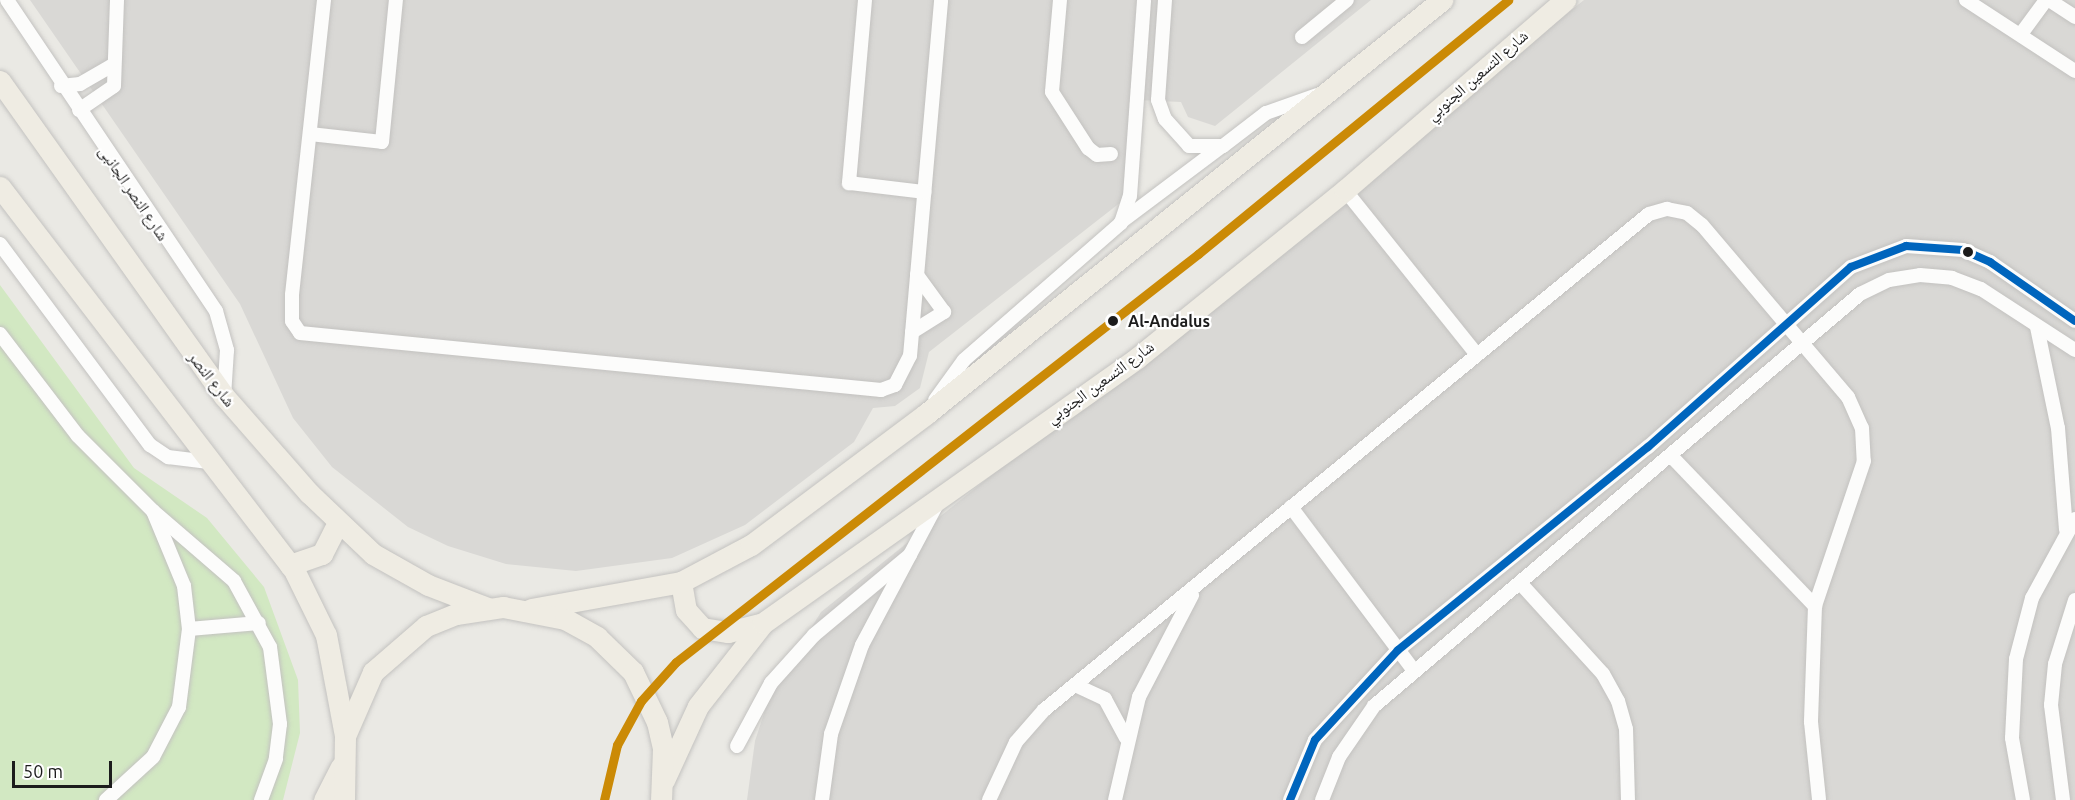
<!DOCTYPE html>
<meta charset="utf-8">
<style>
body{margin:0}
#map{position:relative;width:2075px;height:800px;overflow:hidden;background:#eae9e4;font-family:Ubuntu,"Noto Naskh Arabic",sans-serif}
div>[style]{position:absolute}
.residential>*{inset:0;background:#d9d8d5}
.grass>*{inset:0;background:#d2e8c2}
.roads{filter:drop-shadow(0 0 2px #c3c2c0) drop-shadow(0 0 2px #c3c2c0)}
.street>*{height:14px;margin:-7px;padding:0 7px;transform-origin:7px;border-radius:7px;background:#fcfcfb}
.primary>*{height:21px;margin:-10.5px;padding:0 10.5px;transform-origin:10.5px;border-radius:10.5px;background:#efece3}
.bus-1>*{height:8px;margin:-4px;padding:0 4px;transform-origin:4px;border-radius:4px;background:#0065bd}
.metro-1>*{height:9px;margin:-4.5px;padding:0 4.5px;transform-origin:4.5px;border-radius:4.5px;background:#cb8a06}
.dots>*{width:16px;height:16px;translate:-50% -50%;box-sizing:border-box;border:3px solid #fff;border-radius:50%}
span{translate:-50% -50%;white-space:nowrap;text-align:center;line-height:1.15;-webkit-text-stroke:4.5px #fff;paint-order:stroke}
.street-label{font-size:16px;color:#1c1c1c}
.stop-label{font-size:16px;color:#1c1c1c;font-weight:700}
.left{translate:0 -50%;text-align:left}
.scale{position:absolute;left:12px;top:761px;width:100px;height:27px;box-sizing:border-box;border:3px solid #1c1c1c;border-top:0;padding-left:8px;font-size:18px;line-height:21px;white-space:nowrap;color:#1c1c1c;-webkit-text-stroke:4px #fff;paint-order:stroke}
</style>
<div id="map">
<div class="residential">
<div style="clip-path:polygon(30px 0,1371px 0,1215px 126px,1188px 117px,1181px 102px,1138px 100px,1128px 190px,1121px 202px,929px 352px,920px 388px,895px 406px,873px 408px,854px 442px,745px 525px,672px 558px,576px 571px,506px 564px,448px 546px,408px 527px,332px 467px,293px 418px,240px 304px)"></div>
<div style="clip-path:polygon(1584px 0,2075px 0,2075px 800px,747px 800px,755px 741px,770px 695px,821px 612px)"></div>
</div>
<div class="grass">
<div style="clip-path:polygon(0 285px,134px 468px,207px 518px,264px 587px,298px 680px,300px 733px,283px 800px,0 800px)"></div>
</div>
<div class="roads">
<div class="street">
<div style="left:7px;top:0;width:375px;rotate:56.1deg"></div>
<div style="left:216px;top:311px;width:41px;rotate:74.2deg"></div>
<div style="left:227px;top:350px;width:46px;rotate:93.7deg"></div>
<div style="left:324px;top:0;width:297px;rotate:96.2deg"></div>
<div style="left:292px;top:295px;width:26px;rotate:90deg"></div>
<div style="left:292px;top:321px;width:14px;rotate:56deg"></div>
<div style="left:300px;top:333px;width:584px;rotate:5.6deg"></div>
<div style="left:881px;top:390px;width:15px;rotate:-20deg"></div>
<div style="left:895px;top:385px;width:33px;rotate:-63deg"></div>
<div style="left:910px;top:356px;width:357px;rotate:-85deg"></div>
<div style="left:865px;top:0;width:184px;rotate:95deg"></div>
<div style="left:849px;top:183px;width:76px;rotate:6.8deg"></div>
<div style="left:1060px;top:0;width:92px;rotate:95deg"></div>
<div style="left:1052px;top:92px;width:67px;rotate:57.3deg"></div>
<div style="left:1088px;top:148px;width:11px;rotate:38deg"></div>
<div style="left:1097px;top:155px;width:14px;rotate:-4deg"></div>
<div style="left:1165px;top:0;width:100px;rotate:94deg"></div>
<div style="left:1158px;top:100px;width:20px;rotate:70deg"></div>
<div style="left:1165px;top:119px;width:36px;rotate:48deg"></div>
<div style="left:1189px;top:146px;width:34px"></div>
<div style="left:1223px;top:146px;width:54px;rotate:-37.5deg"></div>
<div style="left:1266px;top:113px;width:54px;rotate:-19.4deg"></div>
<div style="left:1966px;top:0;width:130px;rotate:33.1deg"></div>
<div style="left:2049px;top:0;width:31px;rotate:33deg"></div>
<div style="left:2021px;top:34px;width:42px;rotate:-53.7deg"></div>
<div style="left:1302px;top:37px;width:58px;rotate:-39.4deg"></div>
<div style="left:61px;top:86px;width:19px;rotate:-6deg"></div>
<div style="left:80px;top:84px;width:36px;rotate:-30deg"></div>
<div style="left:79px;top:110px;width:42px;rotate:-34.4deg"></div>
<div style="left:114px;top:86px;width:86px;rotate:-88deg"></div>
<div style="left:310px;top:134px;width:72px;rotate:6.3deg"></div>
<div style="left:382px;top:142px;width:143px;rotate:-84.4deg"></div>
<div style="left:1345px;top:190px;width:211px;rotate:51.3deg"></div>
<div style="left:1121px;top:222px;width:125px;rotate:-36.9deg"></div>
<div style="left:0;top:244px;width:251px;rotate:53.3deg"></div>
<div style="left:150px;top:445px;width:22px;rotate:34deg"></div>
<div style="left:168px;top:457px;width:41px;rotate:7deg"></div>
<div style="left:2037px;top:327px;width:103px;rotate:78.3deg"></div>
<div style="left:2058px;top:428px;width:102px;rotate:85.5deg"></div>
<div style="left:912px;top:332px;width:38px;rotate:-32deg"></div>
<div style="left:944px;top:312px;width:46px;rotate:-126.1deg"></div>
<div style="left:0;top:334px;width:128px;rotate:52.6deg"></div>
<div style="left:78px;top:436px;width:106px;rotate:45deg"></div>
<div style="left:153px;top:511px;width:81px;rotate:67.5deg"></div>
<div style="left:184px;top:586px;width:43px;rotate:83.4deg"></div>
<div style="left:189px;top:629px;width:79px;rotate:97.3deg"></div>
<div style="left:179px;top:707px;width:56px;rotate:117.5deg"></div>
<div style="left:153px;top:757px;width:64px;rotate:137.5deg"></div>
<div style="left:935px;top:400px;width:49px;rotate:-54.1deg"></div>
<div style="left:964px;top:360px;width:208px;rotate:-41.1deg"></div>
<div style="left:1121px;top:223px;width:28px;rotate:-72deg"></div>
<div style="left:1130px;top:196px;width:196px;rotate:-85.9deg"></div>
<div style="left:1672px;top:457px;width:207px;rotate:46.2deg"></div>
<div style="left:1291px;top:507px;width:205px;rotate:53.1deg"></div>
<div style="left:153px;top:511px;width:107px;rotate:40.8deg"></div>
<div style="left:234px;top:581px;width:75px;rotate:61.4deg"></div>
<div style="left:270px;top:647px;width:78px;rotate:82.6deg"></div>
<div style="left:280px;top:724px;width:35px;rotate:97deg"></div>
<div style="left:276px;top:759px;width:44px;rotate:110.1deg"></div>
<div style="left:1522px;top:585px;width:120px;rotate:47.7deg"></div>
<div style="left:1603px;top:674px;width:31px;rotate:61deg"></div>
<div style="left:1618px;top:701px;width:29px;rotate:74deg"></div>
<div style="left:1626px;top:729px;width:71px;rotate:88.4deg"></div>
<div style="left:189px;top:629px;width:70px;rotate:-4.9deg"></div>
<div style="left:1075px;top:685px;width:33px;rotate:25deg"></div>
<div style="left:1105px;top:699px;width:44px;rotate:61.7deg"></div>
<div style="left:737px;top:746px;width:72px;rotate:-61.6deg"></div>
<div style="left:771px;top:683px;width:64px;rotate:-48.1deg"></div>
<div style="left:814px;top:635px;width:125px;rotate:-39.8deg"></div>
<div style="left:822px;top:800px;width:67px;rotate:-82.2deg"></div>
<div style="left:831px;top:734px;width:94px;rotate:-70.8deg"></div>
<div style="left:862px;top:645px;width:164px;rotate:-62deg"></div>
<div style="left:989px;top:800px;width:64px;rotate:-65deg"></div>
<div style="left:1016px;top:742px;width:43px;rotate:-48.8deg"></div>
<div style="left:1044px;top:710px;width:782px;rotate:-39.35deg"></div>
<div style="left:1649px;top:214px;width:19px;rotate:-16deg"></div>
<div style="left:1667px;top:209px;width:20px;rotate:11deg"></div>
<div style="left:1687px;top:213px;width:19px;rotate:39deg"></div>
<div style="left:1702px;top:225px;width:226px;rotate:49.7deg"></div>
<div style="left:1848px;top:397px;width:34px;rotate:66deg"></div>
<div style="left:1862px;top:428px;width:33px;rotate:87deg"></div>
<div style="left:1864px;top:461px;width:153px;rotate:108.7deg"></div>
<div style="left:1815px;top:606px;width:116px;rotate:92deg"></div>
<div style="left:1811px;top:722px;width:78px;rotate:84.1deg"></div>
<div style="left:1115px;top:800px;width:106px;rotate:-76.9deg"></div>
<div style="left:1139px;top:697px;width:115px;rotate:-62.5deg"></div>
<div style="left:1290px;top:800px;width:65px;rotate:-67.4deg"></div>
<div style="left:1315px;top:740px;width:122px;rotate:-47.3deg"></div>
<div style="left:1398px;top:650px;width:322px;rotate:-39.1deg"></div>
<div style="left:1648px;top:447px;width:271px;rotate:-41.6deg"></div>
<div style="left:1851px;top:267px;width:59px;rotate:-20.9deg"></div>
<div style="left:1906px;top:246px;width:57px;rotate:4deg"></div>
<div style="left:1963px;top:250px;width:30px;rotate:24deg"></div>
<div style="left:1990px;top:262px;width:103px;rotate:34.8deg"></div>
<div style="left:1322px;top:800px;width:46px;rotate:-68.4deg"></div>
<div style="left:1339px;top:757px;width:62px;rotate:-55.5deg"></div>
<div style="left:1374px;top:706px;width:637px;rotate:-40.29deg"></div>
<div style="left:1860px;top:294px;width:32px;rotate:-26deg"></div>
<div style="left:1889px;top:280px;width:31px;rotate:-9deg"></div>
<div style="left:1920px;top:275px;width:32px;rotate:5deg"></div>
<div style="left:1952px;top:278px;width:31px;rotate:21deg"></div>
<div style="left:1981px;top:289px;width:112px;rotate:33deg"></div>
<div style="left:2023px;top:800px;width:63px;rotate:-100.1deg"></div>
<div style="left:2012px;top:738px;width:79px;rotate:-87.1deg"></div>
<div style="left:2016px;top:659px;width:63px;rotate:-75.3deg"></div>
<div style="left:2032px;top:598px;width:90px;rotate:-61.4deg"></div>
<div style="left:2063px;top:800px;width:96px;rotate:-97.2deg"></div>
<div style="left:2051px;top:705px;width:41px;rotate:-84.4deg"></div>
<div style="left:2055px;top:664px;width:67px;rotate:-72.6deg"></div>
</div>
<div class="primary">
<div style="left:0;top:81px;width:387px;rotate:54.6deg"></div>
<div style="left:224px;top:396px;width:129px;rotate:48.8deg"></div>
<div style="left:309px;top:493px;width:88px;rotate:43.6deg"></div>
<div style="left:373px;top:554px;width:63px;rotate:29.4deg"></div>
<div style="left:428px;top:585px;width:64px;rotate:21deg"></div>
<div style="left:0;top:187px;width:485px;rotate:52.5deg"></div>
<div style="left:295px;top:572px;width:70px;rotate:63.8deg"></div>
<div style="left:326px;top:635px;width:103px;rotate:79.3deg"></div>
<div style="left:290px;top:565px;width:34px;rotate:-19deg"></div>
<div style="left:322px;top:554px;width:35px;rotate:-63deg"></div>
<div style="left:681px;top:582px;width:28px;rotate:80deg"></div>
<div style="left:686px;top:610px;width:24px;rotate:48deg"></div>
<div style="left:702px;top:628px;width:26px;rotate:9deg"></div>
<div style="left:728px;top:632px;width:33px;rotate:-14deg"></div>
<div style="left:531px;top:609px;width:152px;rotate:-10.2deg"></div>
<div style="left:681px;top:582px;width:79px;rotate:-27.9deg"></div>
<div style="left:751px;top:545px;width:219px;rotate:-36.8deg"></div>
<div style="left:926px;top:414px;width:662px;rotate:-38.74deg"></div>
<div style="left:664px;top:780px;width:81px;rotate:-65.3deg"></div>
<div style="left:698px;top:706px;width:105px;rotate:-51.9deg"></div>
<div style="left:763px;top:623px;width:458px;rotate:-35.3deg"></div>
<div style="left:1137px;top:358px;width:267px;rotate:-38.9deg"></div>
<div style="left:1345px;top:190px;width:291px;rotate:-40.8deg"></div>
<div style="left:324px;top:800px;width:37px;rotate:-63deg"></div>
<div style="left:344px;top:800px;width:64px;rotate:-89.1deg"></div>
<div style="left:345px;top:736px;width:70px;rotate:-66.4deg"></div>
<div style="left:373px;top:672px;width:70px;rotate:-41deg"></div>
<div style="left:426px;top:626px;width:32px;rotate:-22deg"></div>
<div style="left:456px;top:614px;width:48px;rotate:-8.5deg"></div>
<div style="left:503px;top:607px;width:63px;rotate:11deg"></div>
<div style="left:565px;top:619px;width:37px;rotate:29deg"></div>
<div style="left:597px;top:637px;width:50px;rotate:44.2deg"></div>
<div style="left:633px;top:672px;width:55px;rotate:64.4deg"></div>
<div style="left:657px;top:722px;width:28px;rotate:77deg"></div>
<div style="left:663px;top:749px;width:51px;rotate:92.2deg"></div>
</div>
</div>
<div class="bus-1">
<div style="left:1290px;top:800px;width:65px;rotate:-67.4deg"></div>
<div style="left:1315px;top:740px;width:122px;rotate:-47.3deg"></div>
<div style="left:1398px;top:650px;width:322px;rotate:-39.1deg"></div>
<div style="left:1648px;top:447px;width:271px;rotate:-41.6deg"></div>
<div style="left:1851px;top:267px;width:59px;rotate:-20.9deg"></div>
<div style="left:1906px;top:246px;width:57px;rotate:4deg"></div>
<div style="left:1963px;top:250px;width:30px;rotate:24deg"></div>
<div style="left:1990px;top:262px;width:103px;rotate:34.8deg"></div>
</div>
<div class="metro-1">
<div style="left:604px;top:800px;width:57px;rotate:-76.7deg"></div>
<div style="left:617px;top:745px;width:50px;rotate:-61.4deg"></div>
<div style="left:641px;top:701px;width:52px;rotate:-48.1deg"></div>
<div style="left:676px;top:662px;width:663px;rotate:-38.01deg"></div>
<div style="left:1198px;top:254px;width:401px;rotate:-39.3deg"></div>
</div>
<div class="dots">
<div style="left:1968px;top:252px;background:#1c1c1c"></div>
<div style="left:1113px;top:321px;background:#1c1c1c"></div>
</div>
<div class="street-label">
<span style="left:1477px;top:75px;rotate:-41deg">شارع التسعين الجنوبي</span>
<span style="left:134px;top:193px;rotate:56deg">شارع النصر الجانبى</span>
<span style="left:212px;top:379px;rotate:52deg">شارع النصر</span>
<span style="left:1100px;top:382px;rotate:-36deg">شارع التسعين الجنوبي</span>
</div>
<div class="stop-label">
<span class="left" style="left:1128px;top:321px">Al-Andalus</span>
</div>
<div class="scale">50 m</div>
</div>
